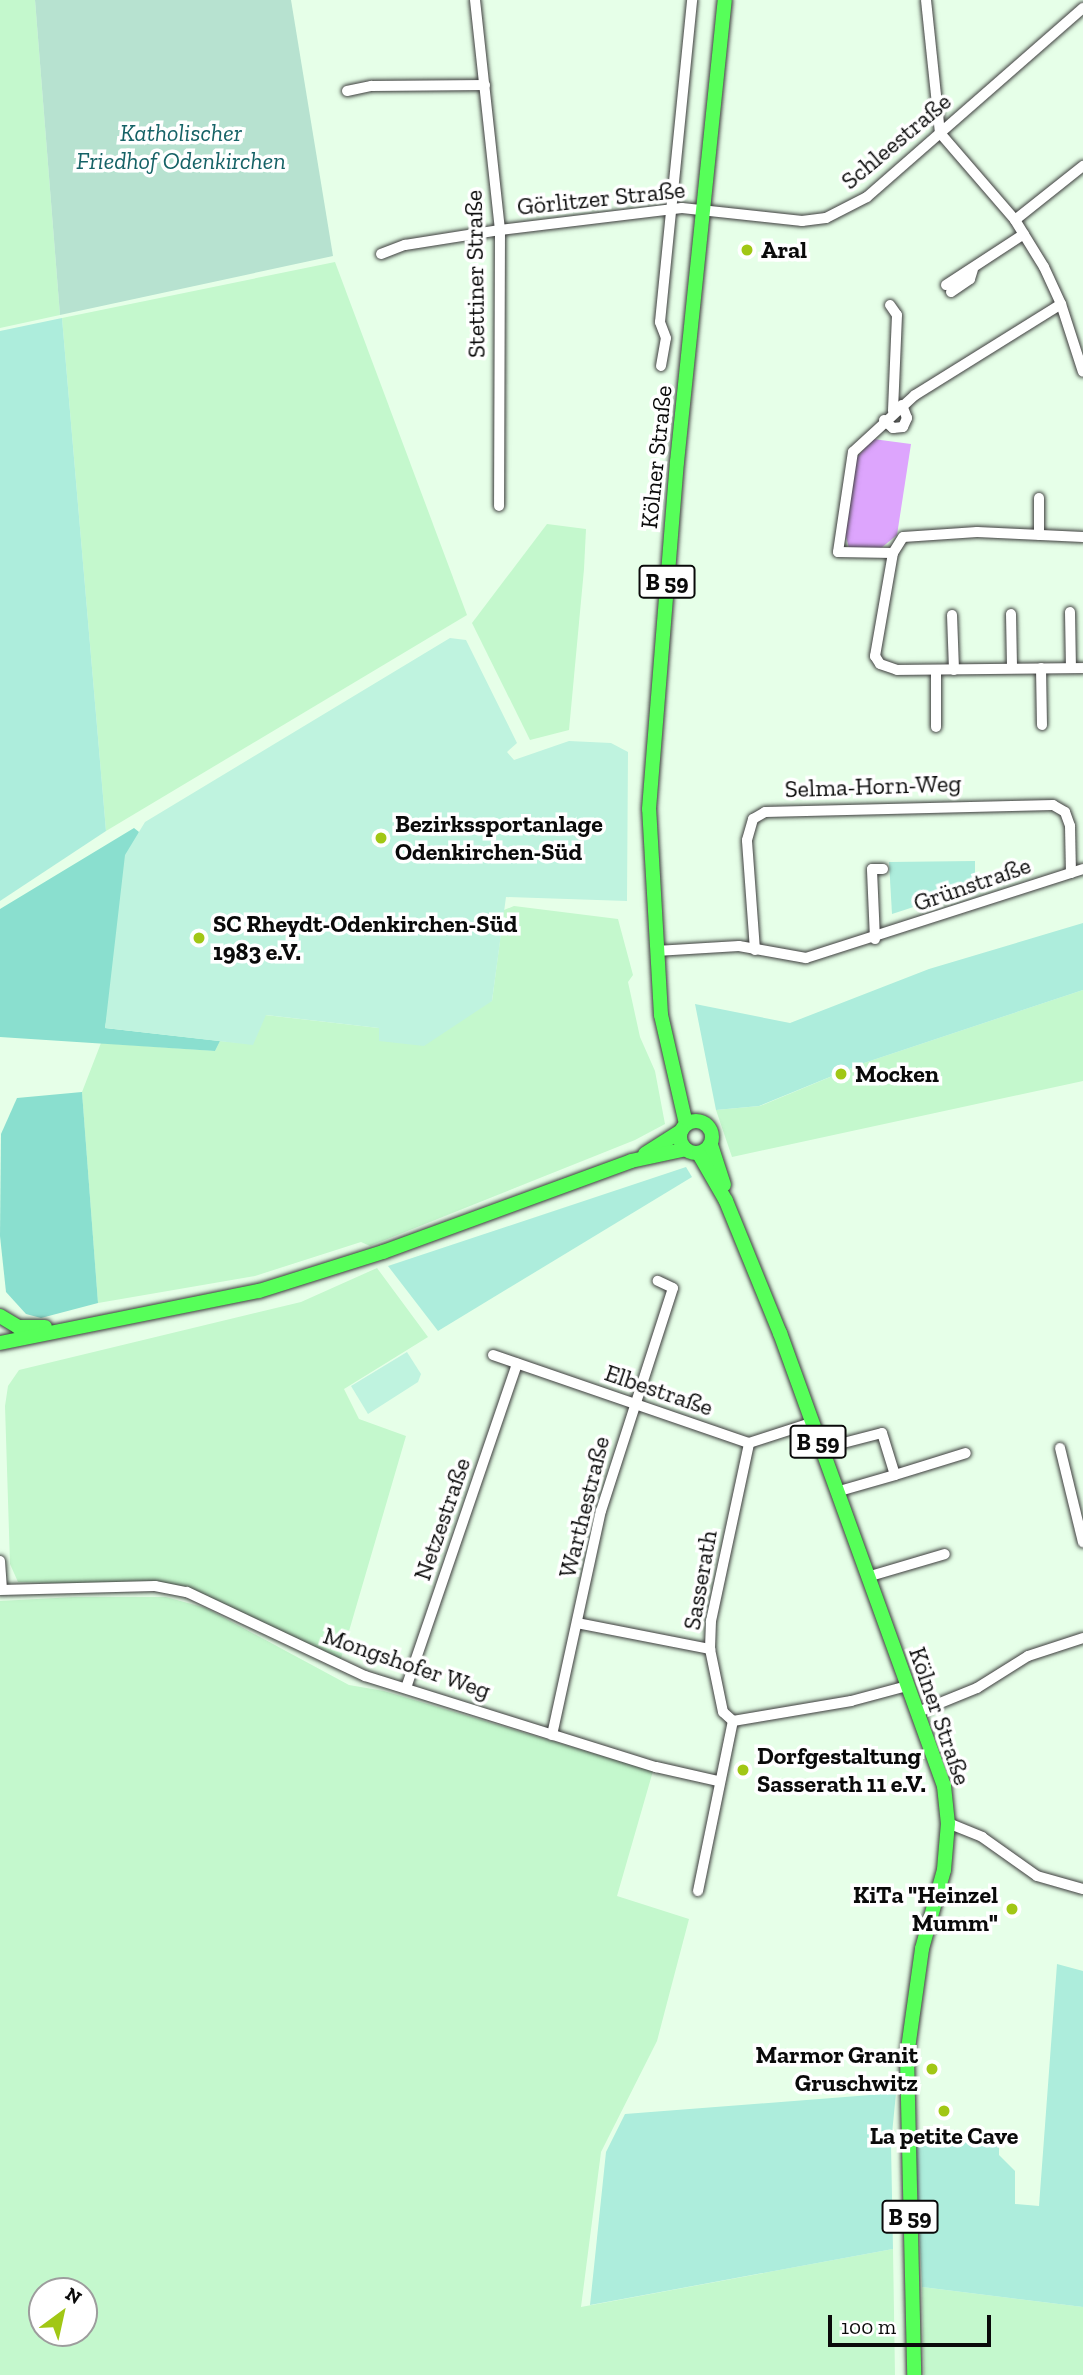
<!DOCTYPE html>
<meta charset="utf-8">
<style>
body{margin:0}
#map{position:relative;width:1083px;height:2375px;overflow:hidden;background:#e6ffe8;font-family:"Zilla Slab",serif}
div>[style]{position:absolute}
.farmland>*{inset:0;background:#c4f8cd}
.green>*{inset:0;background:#adeddc}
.forest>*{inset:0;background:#8adfcf}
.cemetery>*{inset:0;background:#b7e2d0}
.pitch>*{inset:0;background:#bff3df}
.water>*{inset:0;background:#dda5fd}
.roads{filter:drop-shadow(0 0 2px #3d3d3d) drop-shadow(0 0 2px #3d3d3d)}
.minor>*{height:10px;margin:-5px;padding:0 5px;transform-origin:5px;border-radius:5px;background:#fff}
.major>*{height:14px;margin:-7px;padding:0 7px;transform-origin:7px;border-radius:7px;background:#56ff59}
.major>.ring{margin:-7px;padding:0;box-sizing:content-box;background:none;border:14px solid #56ff59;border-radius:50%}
.dots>*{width:19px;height:19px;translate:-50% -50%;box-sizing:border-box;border:4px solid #fff;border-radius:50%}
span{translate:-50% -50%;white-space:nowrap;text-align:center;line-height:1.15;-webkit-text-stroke:7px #fff;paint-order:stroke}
.shield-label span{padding:2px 5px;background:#fff;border:2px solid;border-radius:5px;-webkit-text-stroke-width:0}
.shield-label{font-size:23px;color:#0a0a0a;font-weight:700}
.park-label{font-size:24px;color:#156266;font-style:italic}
.street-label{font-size:24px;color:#0a0a0a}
.poi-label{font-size:24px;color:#0a0a0a;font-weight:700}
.left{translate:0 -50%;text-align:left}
.right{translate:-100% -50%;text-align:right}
.north{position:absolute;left:28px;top:2277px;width:70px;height:70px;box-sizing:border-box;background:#fff;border:2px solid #9d9d9d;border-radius:50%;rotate:33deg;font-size:19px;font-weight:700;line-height:28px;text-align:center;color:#0a0a0a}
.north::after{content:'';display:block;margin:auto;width:24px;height:32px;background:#a1c715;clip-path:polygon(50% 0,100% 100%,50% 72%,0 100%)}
.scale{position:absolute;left:828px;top:2315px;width:163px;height:32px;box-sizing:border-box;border:4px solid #0a0a0a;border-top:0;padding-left:9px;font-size:21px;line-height:24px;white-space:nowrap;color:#0a0a0a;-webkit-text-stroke:5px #fff;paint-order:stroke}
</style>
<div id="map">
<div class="farmland">
<div style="clip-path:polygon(0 0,35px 0,60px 315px,0 328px)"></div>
<div style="clip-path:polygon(335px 262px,467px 615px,106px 831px,62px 318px)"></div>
<div style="clip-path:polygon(547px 524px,586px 529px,584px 569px,569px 730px,530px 740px,472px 623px)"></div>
<div style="clip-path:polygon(514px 906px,618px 919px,633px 975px,628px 982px,640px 1037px,655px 1071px,665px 1124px,635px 1140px,370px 1246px,361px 1242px,255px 1276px,98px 1303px,82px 1092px,101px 1043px,215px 1051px,220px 1041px,252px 1044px,265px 1015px,379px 1028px,492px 1001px,504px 910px)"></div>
<div style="clip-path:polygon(1083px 990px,1083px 1081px,732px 1157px,716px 1110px,760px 1106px,864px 1063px)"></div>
<div style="clip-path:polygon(377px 1268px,428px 1337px,344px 1389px,359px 1419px,406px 1436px,340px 1662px,186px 1587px,18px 1582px,10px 1564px,5px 1406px,8px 1386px,19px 1370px,301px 1302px)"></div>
<div style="clip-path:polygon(evenodd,74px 1597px,166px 1597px,206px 1608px,349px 1685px,384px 1691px,653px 1771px,617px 1896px,689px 1919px,657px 2041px,601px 2152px,581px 2307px,893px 2249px,895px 2375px,0 2375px,0 1601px,74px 1597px,42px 2291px,84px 2291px,84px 2333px,42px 2333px,42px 2291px)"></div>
<div style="clip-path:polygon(922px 2287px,1083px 2307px,1083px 2375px,924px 2375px)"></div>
</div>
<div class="green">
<div style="clip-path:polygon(62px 318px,106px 831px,0 901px,0 331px)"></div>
<div style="clip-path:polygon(975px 861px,975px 887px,892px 914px,889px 862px)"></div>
<div style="clip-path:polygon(1083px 923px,1083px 990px,864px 1063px,759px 1106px,716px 1110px,695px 1004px,790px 1023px,929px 969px)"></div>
<div style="clip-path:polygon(686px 1167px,692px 1177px,438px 1331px,388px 1266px)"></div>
<div style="clip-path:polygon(1057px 1964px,1083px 1971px,1083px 2307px,922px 2287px,915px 2137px,999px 2146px,999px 2155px,1015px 2171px,1015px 2204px,1039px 2206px)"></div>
<div style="clip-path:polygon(896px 2093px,891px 2144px,893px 2249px,590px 2305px,606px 2152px,625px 2114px)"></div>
</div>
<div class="forest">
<div style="clip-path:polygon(134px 828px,139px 832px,105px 1028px,220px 1041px,215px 1051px,0 1037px,0 909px)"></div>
<div style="clip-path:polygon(82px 1092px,98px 1303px,41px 1318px,26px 1314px,6px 1292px,0 1236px,1px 1134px,17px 1098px)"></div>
</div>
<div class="cemetery">
<div style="clip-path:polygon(35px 0,291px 0,333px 256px,60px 315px)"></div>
</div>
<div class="pitch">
<div style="clip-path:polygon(450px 638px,466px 640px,517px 743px,507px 752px,514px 760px,569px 741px,611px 743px,628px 752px,627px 901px,506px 897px,492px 1001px,424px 1046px,379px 1041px,379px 1028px,266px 1015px,253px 1045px,105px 1028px,125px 855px,145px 822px)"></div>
<div style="clip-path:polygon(407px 1352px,421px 1374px,418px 1382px,368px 1414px,351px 1386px)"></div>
</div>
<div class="water">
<div style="clip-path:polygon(873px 439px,911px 444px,897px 535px,881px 548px,849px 548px,845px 533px,850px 465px)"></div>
</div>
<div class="roads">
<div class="minor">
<div style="left:475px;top:0;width:231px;rotate:83.8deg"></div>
<div style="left:500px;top:230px;width:276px;rotate:90.2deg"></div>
<div style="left:926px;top:0;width:134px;rotate:84deg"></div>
<div style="left:940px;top:133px;width:115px;rotate:49.2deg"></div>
<div style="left:1015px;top:220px;width:55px;rotate:58.3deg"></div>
<div style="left:1044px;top:267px;width:41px;rotate:65.3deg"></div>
<div style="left:1061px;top:304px;width:71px;rotate:72.1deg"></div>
<div style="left:347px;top:91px;width:25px;rotate:-12deg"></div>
<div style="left:371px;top:86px;width:114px;rotate:-0.5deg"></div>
<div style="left:1015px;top:220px;width:87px;rotate:-38.5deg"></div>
<div style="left:381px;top:254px;width:26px;rotate:-21deg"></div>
<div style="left:405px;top:245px;width:96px;rotate:-9deg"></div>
<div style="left:500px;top:230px;width:183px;rotate:-6.9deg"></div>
<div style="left:682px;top:208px;width:121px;rotate:6.2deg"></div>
<div style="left:802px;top:221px;width:24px;rotate:-7deg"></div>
<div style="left:826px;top:218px;width:46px;rotate:-27.1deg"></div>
<div style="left:867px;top:197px;width:287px;rotate:-41.2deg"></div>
<div style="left:946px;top:285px;width:93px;rotate:-33.2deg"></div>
<div style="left:951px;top:292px;width:23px;rotate:-34deg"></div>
<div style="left:970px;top:279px;width:10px;rotate:-73deg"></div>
<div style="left:890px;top:305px;width:12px;rotate:55deg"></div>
<div style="left:897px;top:315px;width:96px;rotate:92.4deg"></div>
<div style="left:661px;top:366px;width:28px;rotate:-80deg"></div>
<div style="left:666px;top:338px;width:17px;rotate:-111deg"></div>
<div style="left:660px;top:322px;width:324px;rotate:-84.3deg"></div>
<div style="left:884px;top:420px;width:12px;rotate:42deg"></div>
<div style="left:893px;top:428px;width:10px;rotate:-6deg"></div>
<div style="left:903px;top:427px;width:10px;rotate:-66deg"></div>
<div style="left:907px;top:418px;width:14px;rotate:-111deg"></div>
<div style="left:1039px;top:535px;width:37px;rotate:-90deg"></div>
<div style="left:1083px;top:537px;width:106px;rotate:-177.3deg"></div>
<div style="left:977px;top:532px;width:74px;rotate:176.1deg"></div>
<div style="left:903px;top:537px;width:19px;rotate:122deg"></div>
<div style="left:893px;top:553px;width:105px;rotate:99.9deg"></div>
<div style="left:875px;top:656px;width:9px;rotate:58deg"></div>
<div style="left:880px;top:664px;width:18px;rotate:19deg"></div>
<div style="left:897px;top:670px;width:186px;rotate:-0.6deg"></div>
<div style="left:893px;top:553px;width:55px;rotate:-179deg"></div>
<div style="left:838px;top:552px;width:101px;rotate:-81.5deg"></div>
<div style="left:853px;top:452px;width:84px;rotate:-42.6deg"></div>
<div style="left:915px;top:395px;width:172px;rotate:-31.9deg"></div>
<div style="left:1070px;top:612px;width:56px;rotate:89deg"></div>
<div style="left:1011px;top:614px;width:54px;rotate:88.9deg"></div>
<div style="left:952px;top:615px;width:55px;rotate:87.9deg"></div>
<div style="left:1041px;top:668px;width:57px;rotate:89deg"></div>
<div style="left:936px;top:671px;width:56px;rotate:90deg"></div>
<div style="left:875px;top:939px;width:70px;rotate:-92.5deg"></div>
<div style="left:872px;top:869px;width:11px"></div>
<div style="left:755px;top:950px;width:110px;rotate:-94.2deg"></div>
<div style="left:747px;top:840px;width:22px;rotate:-74deg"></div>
<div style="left:753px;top:819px;width:14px;rotate:-30deg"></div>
<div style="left:765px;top:812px;width:288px;rotate:-1.4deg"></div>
<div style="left:1053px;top:805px;width:14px;rotate:30deg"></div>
<div style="left:1065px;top:812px;width:15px;rotate:70deg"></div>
<div style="left:1070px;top:826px;width:47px;rotate:88.8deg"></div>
<div style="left:656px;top:951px;width:83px;rotate:-3.4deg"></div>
<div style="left:739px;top:946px;width:68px;rotate:10.2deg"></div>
<div style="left:806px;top:958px;width:291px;rotate:-17.8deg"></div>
<div style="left:493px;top:1355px;width:271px;rotate:19deg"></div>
<div style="left:749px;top:1443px;width:65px;rotate:-17.9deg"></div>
<div style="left:1060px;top:1448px;width:97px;rotate:76.3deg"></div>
<div style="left:820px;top:1449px;width:64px;rotate:-14.5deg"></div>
<div style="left:882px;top:1433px;width:44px;rotate:72.8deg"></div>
<div style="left:895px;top:1475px;width:74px;rotate:-17.2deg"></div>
<div style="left:836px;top:1492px;width:61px;rotate:-16.1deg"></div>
<div style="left:0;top:1561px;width:28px;rotate:86deg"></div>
<div style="left:867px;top:1577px;width:81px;rotate:-16.4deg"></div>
<div style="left:0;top:1590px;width:155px;rotate:-1.5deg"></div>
<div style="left:155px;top:1586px;width:33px;rotate:11deg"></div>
<div style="left:187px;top:1592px;width:197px;rotate:25.3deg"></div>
<div style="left:365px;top:1676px;width:305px;rotate:17.4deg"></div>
<div style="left:656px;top:1767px;width:64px;rotate:12.7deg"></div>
<div style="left:577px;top:1623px;width:136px;rotate:11.1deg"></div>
<div style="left:406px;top:1688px;width:343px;rotate:-71.1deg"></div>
<div style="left:918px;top:1712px;width:64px;rotate:-22.1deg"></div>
<div style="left:977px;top:1688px;width:60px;rotate:-32.1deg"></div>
<div style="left:1028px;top:1656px;width:58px;rotate:-18.1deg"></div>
<div style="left:733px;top:1721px;width:13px;rotate:-138deg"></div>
<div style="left:723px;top:1712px;width:64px;rotate:-101.7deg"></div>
<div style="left:710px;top:1649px;width:28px;rotate:-88deg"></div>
<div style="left:711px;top:1621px;width:182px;rotate:-77.9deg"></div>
<div style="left:552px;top:1735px;width:229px;rotate:-77.7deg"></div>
<div style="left:601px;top:1511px;width:234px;rotate:-72.1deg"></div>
<div style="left:673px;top:1288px;width:17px;rotate:-155deg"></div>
<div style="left:948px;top:1823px;width:37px;rotate:22deg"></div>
<div style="left:982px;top:1837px;width:67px;rotate:35.3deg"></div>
<div style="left:1037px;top:1876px;width:48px;rotate:15.8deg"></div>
<div style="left:698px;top:1891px;width:174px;rotate:-78.4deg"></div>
<div style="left:733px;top:1721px;width:120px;rotate:-9.6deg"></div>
<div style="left:851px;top:1701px;width:58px;rotate:-15deg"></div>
</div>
<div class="major">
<div class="ring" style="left:680px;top:1121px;width:18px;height:18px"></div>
<div style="left:686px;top:1124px;width:112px;rotate:-102.9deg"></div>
<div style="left:661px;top:1015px;width:206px;rotate:-93.3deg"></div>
<div style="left:649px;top:809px;width:348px;rotate:-85.4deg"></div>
<div style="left:677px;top:462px;width:464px;rotate:-84.1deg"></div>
<div style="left:711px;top:1145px;width:42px;rotate:72deg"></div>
<div style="left:645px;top:1154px;width:43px;rotate:-32.6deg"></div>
<div style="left:699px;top:1154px;width:54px;rotate:60.1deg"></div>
<div style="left:726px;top:1201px;width:143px;rotate:67.8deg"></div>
<div style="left:780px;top:1333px;width:482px;rotate:70.1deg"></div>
<div style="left:944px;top:1786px;width:37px;rotate:84deg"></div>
<div style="left:948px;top:1823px;width:47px;rotate:94.9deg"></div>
<div style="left:944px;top:1870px;width:82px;rotate:105.6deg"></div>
<div style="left:922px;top:1949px;width:108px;rotate:98deg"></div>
<div style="left:907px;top:2056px;width:319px;rotate:88.7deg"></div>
<div style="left:0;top:1316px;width:21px;rotate:31deg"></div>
<div style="left:18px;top:1327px;width:27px"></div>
<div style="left:0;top:1343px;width:264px;rotate:-11.4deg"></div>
<div style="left:259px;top:1291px;width:130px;rotate:-17.5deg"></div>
<div style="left:383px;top:1252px;width:264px;rotate:-20.1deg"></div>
<div style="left:631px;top:1161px;width:56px;rotate:-12.3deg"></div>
</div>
</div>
<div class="dots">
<div style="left:747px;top:250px;background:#a1c715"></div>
<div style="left:381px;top:838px;background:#a1c715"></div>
<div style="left:199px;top:938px;background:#a1c715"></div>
<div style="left:841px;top:1074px;background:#a1c715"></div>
<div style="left:743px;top:1770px;background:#a1c715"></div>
<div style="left:1012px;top:1909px;background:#a1c715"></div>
<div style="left:932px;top:2069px;background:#a1c715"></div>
<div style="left:944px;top:2111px;background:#a1c715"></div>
</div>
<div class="shield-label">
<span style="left:667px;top:582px">B 59</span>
<span style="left:818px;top:1442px">B 59</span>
<span style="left:910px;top:2217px">B 59</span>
</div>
<div class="park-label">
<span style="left:181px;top:147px">Katholischer<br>Friedhof Odenkirchen</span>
</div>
<div class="street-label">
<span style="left:896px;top:141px;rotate:-40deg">Schleestraße</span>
<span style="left:601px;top:198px;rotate:-6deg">Görlitzer Straße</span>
<span style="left:475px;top:274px;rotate:-91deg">Stettiner Straße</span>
<span style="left:656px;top:457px;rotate:-84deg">Kölner Straße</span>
<span style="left:873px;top:786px;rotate:-2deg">Selma-Horn-Weg</span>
<span style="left:972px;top:884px;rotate:-19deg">Grünstraße</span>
<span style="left:659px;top:1390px;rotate:19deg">Elbestraße</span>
<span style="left:584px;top:1507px;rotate:-76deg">Warthestraße</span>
<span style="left:442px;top:1519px;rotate:-71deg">Netzestraße</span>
<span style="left:700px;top:1580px;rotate:-80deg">Sasserath</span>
<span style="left:407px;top:1663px;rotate:19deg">Mongshofer Weg</span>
<span style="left:940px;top:1716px;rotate:71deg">Kölner Straße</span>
</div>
<div class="poi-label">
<span class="left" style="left:761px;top:250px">Aral</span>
<span class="left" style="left:395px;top:838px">Bezirkssportanlage<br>Odenkirchen-Süd</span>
<span class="left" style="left:213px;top:938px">SC Rheydt-Odenkirchen-Süd<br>1983 e.V.</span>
<span class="left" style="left:855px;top:1074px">Mocken</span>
<span class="left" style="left:757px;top:1770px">Dorfgestaltung<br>Sasserath 11 e.V.</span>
<span class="right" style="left:998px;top:1909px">KiTa "Heinzel<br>Mumm"</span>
<span class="right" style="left:918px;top:2069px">Marmor Granit<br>Gruschwitz</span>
<span style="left:944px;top:2136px">La petite Cave</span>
</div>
<div class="north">N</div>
<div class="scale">100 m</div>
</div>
